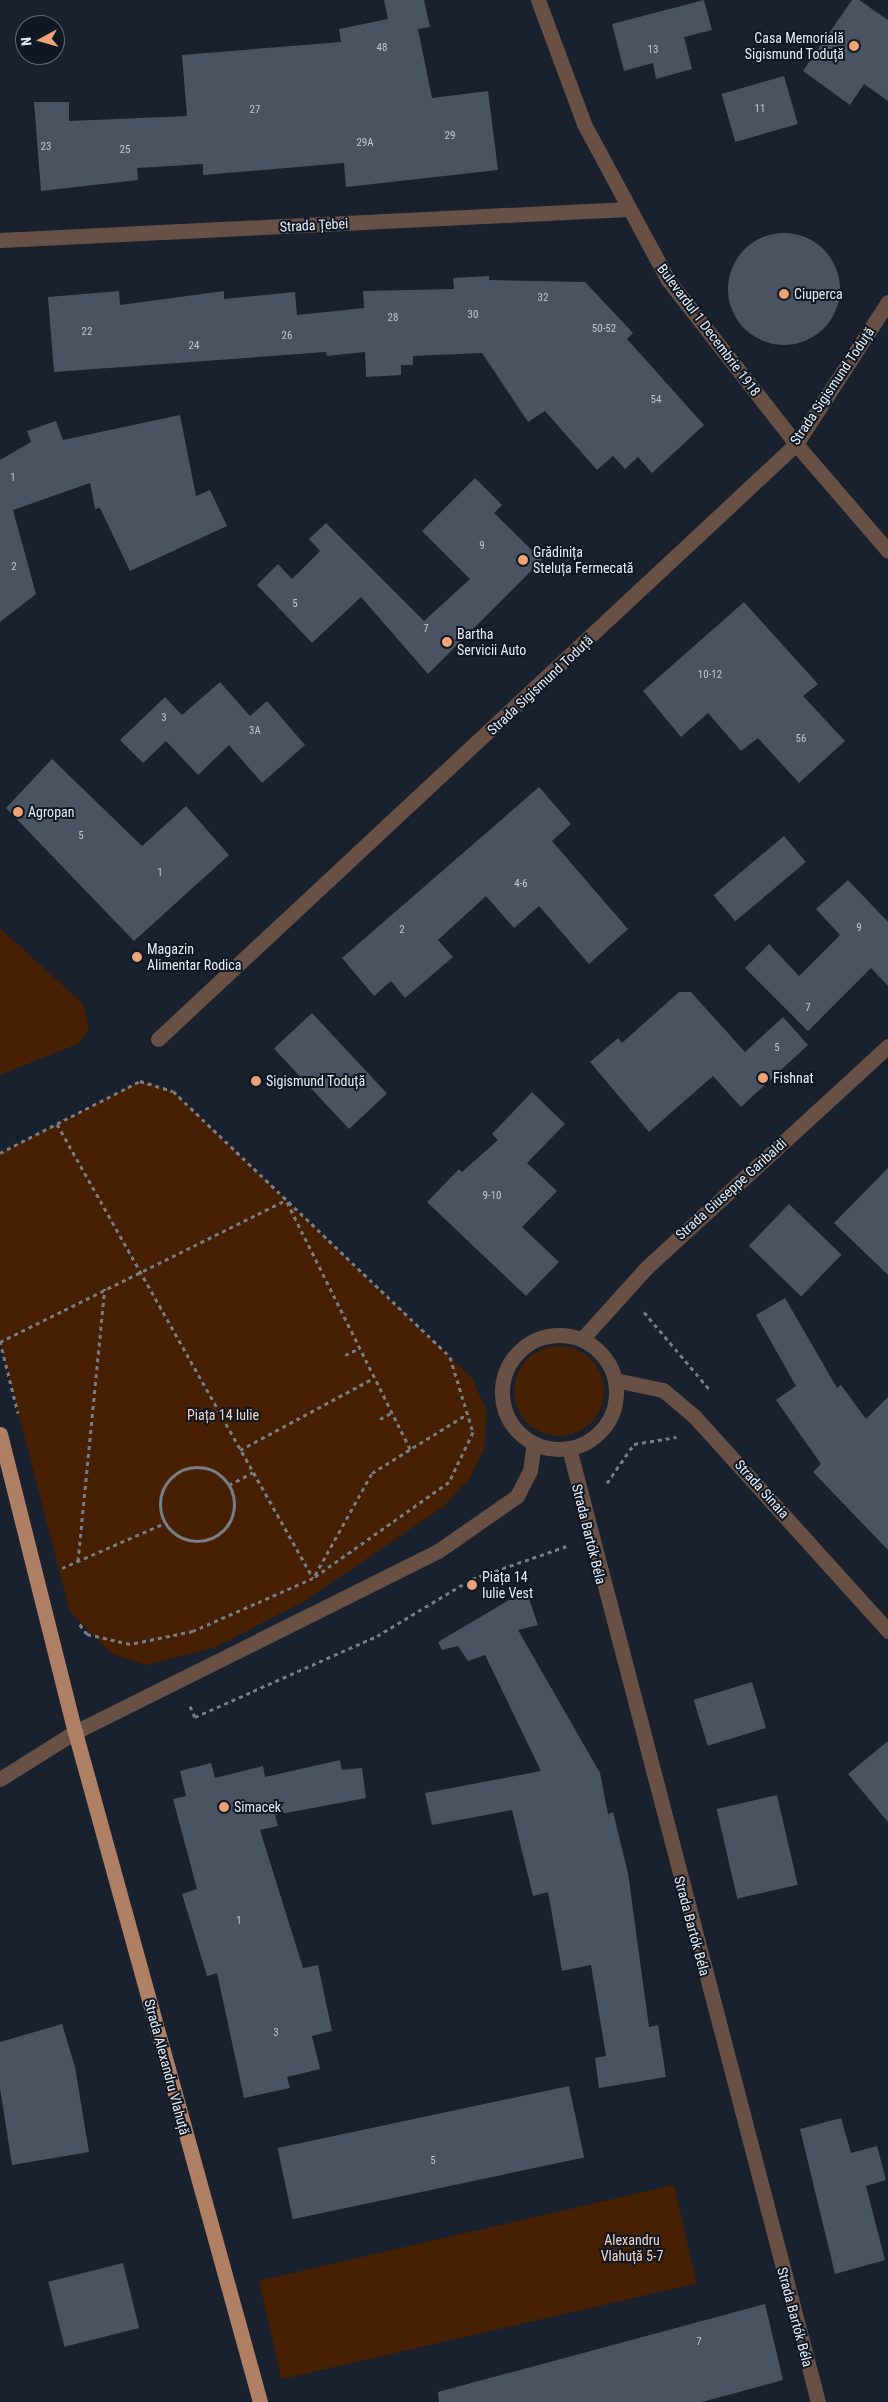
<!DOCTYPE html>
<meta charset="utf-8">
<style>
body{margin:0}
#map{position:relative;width:888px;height:2402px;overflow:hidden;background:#18212d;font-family:"Roboto Condensed",sans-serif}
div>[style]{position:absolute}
.green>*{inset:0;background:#471f02;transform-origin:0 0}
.round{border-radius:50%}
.building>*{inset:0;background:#495362;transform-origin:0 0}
.path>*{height:3px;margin-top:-1.5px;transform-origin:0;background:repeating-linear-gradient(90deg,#767e88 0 4px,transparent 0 8px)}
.path>.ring{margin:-1.5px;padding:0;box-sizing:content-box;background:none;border:3px solid #767e88;border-radius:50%}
.minor>*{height:15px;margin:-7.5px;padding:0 7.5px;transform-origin:7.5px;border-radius:7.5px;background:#685144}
.minor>.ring{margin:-7.5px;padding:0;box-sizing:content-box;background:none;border:15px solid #685144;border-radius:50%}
.major>*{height:15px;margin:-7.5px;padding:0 7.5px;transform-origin:7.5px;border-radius:7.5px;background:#b08065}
.dots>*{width:14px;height:14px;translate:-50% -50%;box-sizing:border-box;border:2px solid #0f1723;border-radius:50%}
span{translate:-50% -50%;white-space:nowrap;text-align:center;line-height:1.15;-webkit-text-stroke:4px #0f1723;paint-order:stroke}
.number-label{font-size:11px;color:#c1c8d2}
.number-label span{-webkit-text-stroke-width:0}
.poi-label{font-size:14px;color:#e9eff8}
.right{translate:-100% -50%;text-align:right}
.left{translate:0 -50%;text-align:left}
.street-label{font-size:14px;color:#e9eff8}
.park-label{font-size:14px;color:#f9d7c5}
.north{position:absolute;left:15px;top:15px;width:50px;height:50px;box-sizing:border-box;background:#0f1723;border:1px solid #666d78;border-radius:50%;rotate:264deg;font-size:14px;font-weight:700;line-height:20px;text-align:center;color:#e9eff8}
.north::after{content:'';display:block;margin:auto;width:18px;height:22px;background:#efa377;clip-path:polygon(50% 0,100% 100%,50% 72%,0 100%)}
</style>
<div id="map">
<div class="green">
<div style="clip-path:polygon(0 928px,83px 1004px,89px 1028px,80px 1043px,0 1075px)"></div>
<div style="clip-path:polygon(140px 1081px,173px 1091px,472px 1378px,487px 1412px,484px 1450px,469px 1479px,443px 1507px,303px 1602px,216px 1647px,146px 1665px,112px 1654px,70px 1612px,0 1342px,0 1153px)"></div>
<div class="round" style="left:514px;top:1346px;width:90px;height:90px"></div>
<div style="left:674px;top:2185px;width:101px;height:426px;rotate:77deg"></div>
</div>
<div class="building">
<div style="clip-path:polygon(384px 0,424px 0,430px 27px,418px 29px,432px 98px,488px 91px,498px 170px,346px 187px,344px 163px,203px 175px,203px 164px,137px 168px,138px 180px,41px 191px,34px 102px,69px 102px,69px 121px,187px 116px,182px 55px,341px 42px,339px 29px,388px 19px)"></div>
<div style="clip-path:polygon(704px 0,712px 30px,684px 37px,692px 69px,656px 79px,653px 63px,624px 71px,612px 24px)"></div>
<div style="clip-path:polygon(852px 0,859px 0,888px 20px,888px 101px,864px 84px,850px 105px,803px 71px)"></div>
<div style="left:784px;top:76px;width:50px;height:65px;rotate:74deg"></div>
<div class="round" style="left:728px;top:233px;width:112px;height:112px"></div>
<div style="clip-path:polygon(489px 276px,489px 280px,585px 282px,633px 333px,627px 339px,704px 425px,652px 473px,638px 457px,625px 469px,613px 456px,597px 470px,545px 411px,528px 422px,482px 353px,413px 356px,413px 365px,401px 365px,401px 375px,366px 377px,365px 352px,327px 356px,326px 352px,54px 372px,48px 297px,119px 291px,120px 305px,224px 291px,224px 299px,295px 292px,297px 315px,364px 308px,363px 291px,454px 289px,453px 278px)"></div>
<div style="clip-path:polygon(180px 415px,196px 496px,210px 490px,227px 526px,130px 571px,100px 508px,95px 509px,90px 483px,13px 510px,36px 594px,0 622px,0 460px,31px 442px,27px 431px,56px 421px,63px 440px)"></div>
<div style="clip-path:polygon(475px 478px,502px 505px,494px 513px,542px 560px,428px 674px,361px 597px,312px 643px,257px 585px,278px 564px,292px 579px,320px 551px,309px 539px,326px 523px,424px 621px,470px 579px,422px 531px)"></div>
<div style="clip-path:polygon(744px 602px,818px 684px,803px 696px,845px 741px,799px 783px,758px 738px,741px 751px,708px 713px,681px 737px,643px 691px)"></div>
<div style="clip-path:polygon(220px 682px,250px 716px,267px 701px,305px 745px,262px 783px,229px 745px,198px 775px,166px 741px,143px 763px,120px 740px,165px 697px,182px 715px)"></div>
<div style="clip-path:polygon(52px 759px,142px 846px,186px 806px,229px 855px,134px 941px,6px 808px)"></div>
<div style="clip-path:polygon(539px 787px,571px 824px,552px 841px,628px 929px,589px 964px,539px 906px,514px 928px,486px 896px,438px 940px,453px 957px,405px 998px,391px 981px,374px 996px,342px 958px)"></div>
<div style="left:784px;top:836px;width:34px;height:92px;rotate:50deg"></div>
<div style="clip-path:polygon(848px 880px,888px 922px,888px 986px,871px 968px,808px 1031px,745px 968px,769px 944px,799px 976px,840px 935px,816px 909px)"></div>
<div style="clip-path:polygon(679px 992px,691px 992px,745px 1052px,783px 1017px,808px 1045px,741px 1107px,713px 1076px,649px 1132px,590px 1062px,618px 1038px,622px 1043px)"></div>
<div style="left:312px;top:1013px;width:110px;height:52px;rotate:47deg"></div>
<div style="clip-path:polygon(532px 1092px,565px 1124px,527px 1163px,557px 1191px,522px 1227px,559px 1262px,526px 1296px,427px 1202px,459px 1169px,462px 1172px,498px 1140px,492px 1134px)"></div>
<div style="clip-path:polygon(888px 1168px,888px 1275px,834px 1223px)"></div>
<div style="left:789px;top:1204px;width:73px;height:58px;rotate:44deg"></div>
<div style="clip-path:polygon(785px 1298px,837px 1388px,841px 1385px,866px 1419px,888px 1397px,888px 1550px,813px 1472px,821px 1464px,776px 1400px,796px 1386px,756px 1315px)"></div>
<div style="clip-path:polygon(526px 1590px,538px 1625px,518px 1630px,600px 1773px,608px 1814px,613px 1812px,628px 1873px,649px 2027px,658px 2025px,666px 2077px,599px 2088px,595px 2058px,606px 2056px,591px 1965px,562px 1971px,548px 1892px,533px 1896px,512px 1810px,432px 1825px,425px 1793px,541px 1771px,485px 1655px,468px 1661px,458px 1646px,442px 1650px,438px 1642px)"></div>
<div style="left:752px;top:1682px;width:48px;height:61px;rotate:73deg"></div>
<div style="clip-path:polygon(888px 1741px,888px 1822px,848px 1774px)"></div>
<div style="clip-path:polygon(340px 1760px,342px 1770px,362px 1768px,366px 1798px,275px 1815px,278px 1826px,260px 1830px,303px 1968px,318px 1965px,332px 2031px,312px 2036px,320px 2069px,287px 2077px,290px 2088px,244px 2098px,217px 1973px,207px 1976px,182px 1894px,197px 1889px,173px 1799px,186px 1796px,180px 1771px,211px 1763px,215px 1778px,263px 1766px,265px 1777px)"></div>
<div style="left:777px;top:1795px;width:92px;height:62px;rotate:77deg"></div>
<div style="clip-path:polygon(62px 2024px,75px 2067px,89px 2152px,12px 2165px,0 2088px,0 2042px)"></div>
<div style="left:569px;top:2086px;width:73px;height:298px;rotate:78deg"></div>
<div style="clip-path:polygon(841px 2118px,851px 2153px,877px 2146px,886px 2180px,866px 2186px,885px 2260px,835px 2274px,800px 2129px)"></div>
<div style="left:123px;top:2263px;width:67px;height:77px;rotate:76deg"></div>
<div style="clip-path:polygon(765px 2304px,783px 2380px,702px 2402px,439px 2402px,438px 2392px)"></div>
</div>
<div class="path">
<div style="left:57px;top:1124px;width:521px;rotate:60.58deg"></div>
<div style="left:0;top:1153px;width:157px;rotate:-27.2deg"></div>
<div style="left:140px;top:1081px;width:34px;rotate:17deg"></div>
<div style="left:173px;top:1091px;width:384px;rotate:43.8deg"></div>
<div style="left:450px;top:1357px;width:78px;rotate:73deg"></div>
<div style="left:473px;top:1432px;width:55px;rotate:115.6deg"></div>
<div style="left:449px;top:1482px;width:166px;rotate:144.8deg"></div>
<div style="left:313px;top:1578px;width:131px;rotate:156.2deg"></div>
<div style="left:193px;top:1631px;width:64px;rotate:168.3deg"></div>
<div style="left:130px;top:1644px;width:44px;rotate:-166.9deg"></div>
<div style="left:87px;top:1634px;width:15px;rotate:-127deg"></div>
<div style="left:287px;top:1202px;width:276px;rotate:63.5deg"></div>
<div style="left:644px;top:1312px;width:101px;rotate:49.8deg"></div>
<div style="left:0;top:1341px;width:74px;rotate:76deg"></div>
<div style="left:0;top:1342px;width:319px;rotate:-26.4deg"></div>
<div style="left:345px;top:1355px;width:14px;rotate:-25deg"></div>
<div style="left:380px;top:1419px;width:13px;rotate:-29deg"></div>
<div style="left:240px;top:1450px;width:150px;rotate:-28.3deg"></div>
<div class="ring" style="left:160px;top:1467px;width:71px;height:71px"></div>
<div style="left:607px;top:1483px;width:47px;rotate:-55.3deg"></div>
<div style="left:634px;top:1444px;width:43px;rotate:-9.5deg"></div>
<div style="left:229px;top:1485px;width:27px;rotate:-28deg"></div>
<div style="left:78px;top:1561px;width:274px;rotate:-84.4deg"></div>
<div style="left:62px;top:1568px;width:112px;rotate:-23.6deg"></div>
<div style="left:315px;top:1575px;width:117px;rotate:-60.8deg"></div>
<div style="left:372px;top:1473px;width:112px;rotate:-31.8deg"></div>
<div style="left:190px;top:1706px;width:12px;rotate:66deg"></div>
<div style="left:195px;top:1717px;width:199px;rotate:-24deg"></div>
<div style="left:377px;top:1636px;width:111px;rotate:-31deg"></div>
<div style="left:472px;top:1579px;width:101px;rotate:-19.2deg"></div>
</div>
<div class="minor">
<div style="left:538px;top:0;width:132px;rotate:69.6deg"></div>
<div style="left:584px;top:124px;width:177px;rotate:61.7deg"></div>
<div style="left:668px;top:280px;width:208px;rotate:52deg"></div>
<div style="left:796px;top:444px;width:141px;rotate:49.3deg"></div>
<div style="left:0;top:240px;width:628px;rotate:-2.83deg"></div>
<div style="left:158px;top:1039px;width:872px;rotate:-43deg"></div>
<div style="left:796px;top:444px;width:169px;rotate:-57.1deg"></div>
<div class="ring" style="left:502px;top:1335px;width:99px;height:99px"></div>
<div style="left:582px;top:1339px;width:97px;rotate:-47.9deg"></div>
<div style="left:647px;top:1267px;width:327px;rotate:-42.5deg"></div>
<div style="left:615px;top:1380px;width:49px;rotate:11.8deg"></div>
<div style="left:663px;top:1390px;width:40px;rotate:40deg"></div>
<div style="left:694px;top:1416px;width:290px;rotate:47.9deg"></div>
<div style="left:569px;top:1448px;width:986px;rotate:75.37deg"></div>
<div style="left:0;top:1779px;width:89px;rotate:-32.1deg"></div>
<div style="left:75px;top:1732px;width:406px;rotate:-26.5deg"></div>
<div style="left:438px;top:1551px;width:96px;rotate:-34.8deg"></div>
<div style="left:517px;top:1496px;width:28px;rotate:-63deg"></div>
<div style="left:530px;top:1471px;width:28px;rotate:-82deg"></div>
</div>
<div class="major">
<div style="left:0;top:1434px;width:307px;rotate:75.9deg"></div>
<div style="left:75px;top:1732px;width:695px;rotate:74.56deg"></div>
</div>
<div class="dots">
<div style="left:854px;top:46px;background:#efa377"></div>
<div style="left:784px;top:294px;background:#efa377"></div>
<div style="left:523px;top:560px;background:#efa377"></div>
<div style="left:447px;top:642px;background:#efa377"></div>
<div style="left:18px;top:812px;background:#efa377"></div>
<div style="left:137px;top:957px;background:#efa377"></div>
<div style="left:763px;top:1078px;background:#efa377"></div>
<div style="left:256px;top:1081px;background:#efa377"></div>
<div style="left:472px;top:1585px;background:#efa377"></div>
<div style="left:224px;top:1807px;background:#efa377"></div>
</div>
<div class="number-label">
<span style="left:382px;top:48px">48</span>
<span style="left:653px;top:50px">13</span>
<span style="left:760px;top:109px">11</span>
<span style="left:255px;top:110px">27</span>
<span style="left:450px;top:136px">29</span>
<span style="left:365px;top:143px">29A</span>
<span style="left:46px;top:147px">23</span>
<span style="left:125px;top:150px">25</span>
<span style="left:543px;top:298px">32</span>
<span style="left:473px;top:315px">30</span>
<span style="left:393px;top:318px">28</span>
<span style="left:604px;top:329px">50-52</span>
<span style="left:87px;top:332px">22</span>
<span style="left:287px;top:336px">26</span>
<span style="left:194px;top:346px">24</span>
<span style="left:656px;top:400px">54</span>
<span style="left:13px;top:478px">1</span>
<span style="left:482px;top:546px">9</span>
<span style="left:14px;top:567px">2</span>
<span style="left:295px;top:604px">5</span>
<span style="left:426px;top:629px">7</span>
<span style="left:710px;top:675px">10-12</span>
<span style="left:164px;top:718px">3</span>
<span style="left:255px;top:731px">3A</span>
<span style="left:801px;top:739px">56</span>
<span style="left:81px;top:836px">5</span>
<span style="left:160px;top:873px">1</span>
<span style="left:521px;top:884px">4-6</span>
<span style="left:859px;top:928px">9</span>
<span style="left:402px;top:930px">2</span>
<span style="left:808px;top:1008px">7</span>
<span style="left:777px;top:1048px">5</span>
<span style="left:492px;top:1196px">9-10</span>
<span style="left:239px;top:1921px">1</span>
<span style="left:276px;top:2033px">3</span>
<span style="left:433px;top:2161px">5</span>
<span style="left:699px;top:2342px">7</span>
</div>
<div class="poi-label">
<span class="right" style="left:844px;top:46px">Casa Memorială<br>Sigismund Toduță</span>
<span class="left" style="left:794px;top:294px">Ciuperca</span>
<span class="left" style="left:533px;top:560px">Grădinița<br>Steluța Fermecată</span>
<span class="left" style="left:457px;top:642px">Bartha<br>Servicii Auto</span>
<span class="left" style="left:28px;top:812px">Agropan</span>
<span class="left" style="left:147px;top:957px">Magazin<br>Alimentar Rodica</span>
<span class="left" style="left:773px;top:1078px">Fishnat</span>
<span class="left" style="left:266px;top:1081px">Sigismund Toduță</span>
<span class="left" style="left:482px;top:1585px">Piața 14<br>Iulie Vest</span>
<span class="left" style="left:234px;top:1807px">Simacek</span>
</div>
<div class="street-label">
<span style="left:314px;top:225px;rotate:-3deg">Strada Țebei</span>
<span style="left:709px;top:330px;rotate:53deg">Bulevardul 1 Decembrie 1918</span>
<span style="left:832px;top:386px;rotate:-56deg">Strada Sigismund Toduță</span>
<span style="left:540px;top:685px;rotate:-43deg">Strada Sigismund Toduță</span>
<span style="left:731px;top:1189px;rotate:-42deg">Strada Giuseppe Garibaldi</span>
<span style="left:762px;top:1489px;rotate:48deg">Strada Sinaia</span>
<span style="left:589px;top:1534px;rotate:76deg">Strada Bartók Béla</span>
<span style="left:692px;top:1926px;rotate:75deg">Strada Bartók Béla</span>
<span style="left:167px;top:2067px;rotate:75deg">Strada Alexandru Vlahuță</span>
<span style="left:795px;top:2317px;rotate:75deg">Strada Bartók Béla</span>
</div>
<div class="park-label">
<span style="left:223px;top:1415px">Piața 14 Iulie</span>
<span style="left:632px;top:2248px">Alexandru<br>Vlahuță 5-7</span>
</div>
<div class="north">N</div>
</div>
